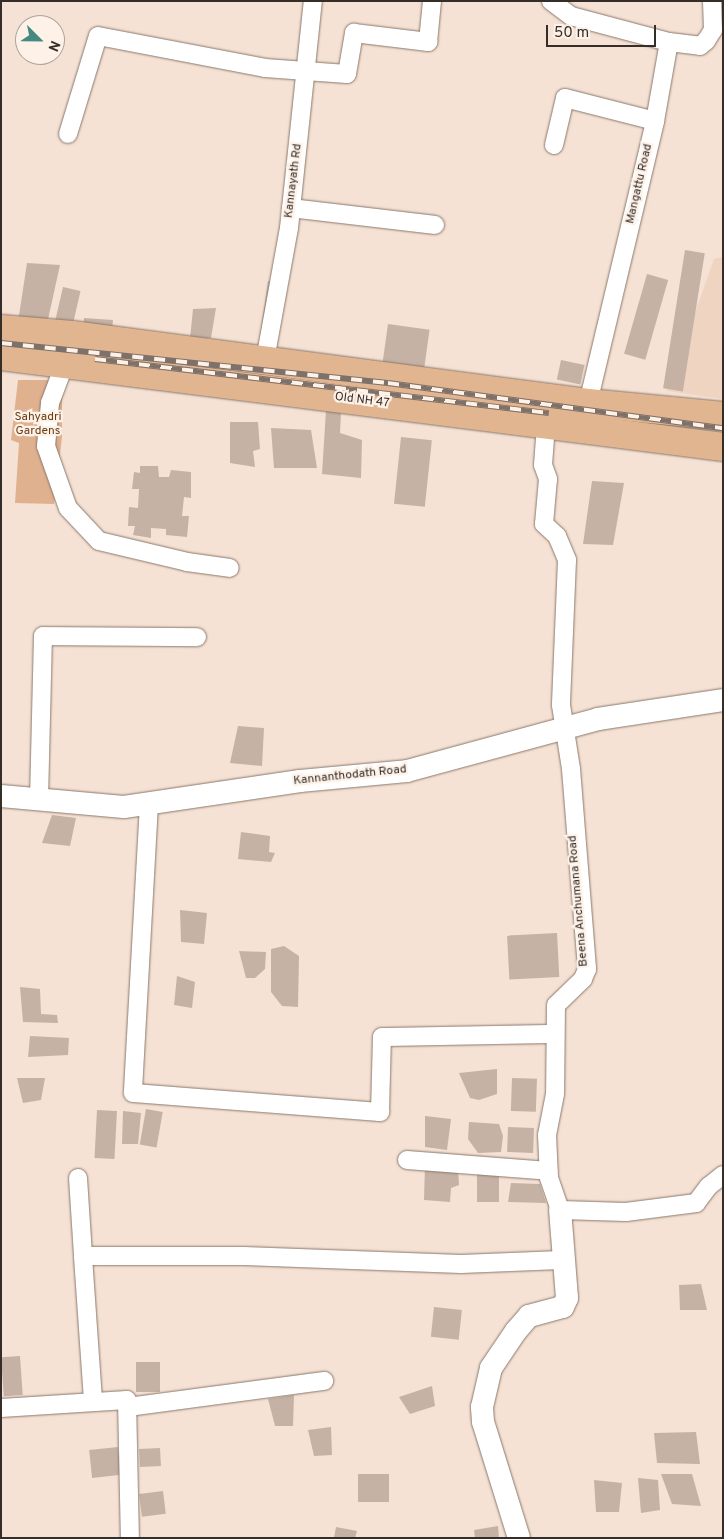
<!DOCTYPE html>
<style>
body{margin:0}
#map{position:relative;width:724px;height:1539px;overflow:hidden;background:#f5e2d4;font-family:Overpass,sans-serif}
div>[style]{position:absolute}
.built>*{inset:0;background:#efd4c2}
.green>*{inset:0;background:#e0b18f}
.building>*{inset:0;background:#c5b2a4;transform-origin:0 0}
.roads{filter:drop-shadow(0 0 1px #8a786c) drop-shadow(0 0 1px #8a786c)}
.minor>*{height:18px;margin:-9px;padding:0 9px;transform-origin:9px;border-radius:9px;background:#fff}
.tertiary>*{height:22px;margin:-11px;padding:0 11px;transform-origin:11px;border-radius:11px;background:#fff}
.primary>*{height:28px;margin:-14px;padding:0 14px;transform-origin:14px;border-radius:14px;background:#e2b591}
.rail>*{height:5.5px;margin-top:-2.75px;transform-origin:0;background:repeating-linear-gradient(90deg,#fdf1e8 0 11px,#7d7169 0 22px);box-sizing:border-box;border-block:1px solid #7d7169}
span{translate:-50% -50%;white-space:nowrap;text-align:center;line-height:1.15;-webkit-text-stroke:4.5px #fdf1e8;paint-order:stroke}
.street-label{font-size:12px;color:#342d28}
.park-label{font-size:12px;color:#693d18}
.frame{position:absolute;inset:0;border:2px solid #342d28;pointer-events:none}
.north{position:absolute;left:15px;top:15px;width:50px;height:50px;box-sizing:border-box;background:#fdf1e8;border:1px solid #ada39b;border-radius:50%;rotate:113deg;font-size:14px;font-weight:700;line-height:20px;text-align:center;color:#342d28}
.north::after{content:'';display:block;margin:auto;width:18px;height:22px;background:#448a81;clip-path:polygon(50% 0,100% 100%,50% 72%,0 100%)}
.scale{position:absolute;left:546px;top:25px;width:110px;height:22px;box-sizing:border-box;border:2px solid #342d28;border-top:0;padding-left:6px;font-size:15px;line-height:18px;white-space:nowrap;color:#342d28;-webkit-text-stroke:4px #fdf1e8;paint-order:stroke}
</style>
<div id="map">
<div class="built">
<div style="clip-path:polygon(723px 257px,723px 399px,667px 391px,714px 259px)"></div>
</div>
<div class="green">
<div style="clip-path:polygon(18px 380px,62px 380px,62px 437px,54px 504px,15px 503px,19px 443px,11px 440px)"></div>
</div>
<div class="building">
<div style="left:685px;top:250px;width:20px;height:140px;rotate:9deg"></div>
<div style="clip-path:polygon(27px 263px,60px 265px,47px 324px,18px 322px)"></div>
<div style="left:647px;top:274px;width:22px;height:83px;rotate:16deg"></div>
<div style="left:268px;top:281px;width:15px;height:68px;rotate:8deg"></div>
<div style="left:63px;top:287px;width:18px;height:37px;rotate:13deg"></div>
<div style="clip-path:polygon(216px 308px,211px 338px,190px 339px,193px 309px)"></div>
<div style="left:84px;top:318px;width:29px;height:10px;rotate:4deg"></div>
<div style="left:388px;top:324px;width:42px;height:38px;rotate:8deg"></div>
<div style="left:561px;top:360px;width:24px;height:20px;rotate:12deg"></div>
<div style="clip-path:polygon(326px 410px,341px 412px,340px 433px,362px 440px,361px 478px,322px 474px)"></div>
<div style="clip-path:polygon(230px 422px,258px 422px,260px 449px,253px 451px,255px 467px,230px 463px)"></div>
<div style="clip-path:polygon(271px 428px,311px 430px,317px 468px,274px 468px)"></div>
<div style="left:401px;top:437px;width:31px;height:67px;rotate:6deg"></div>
<div style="clip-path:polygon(140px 466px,158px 466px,159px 477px,169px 477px,171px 470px,191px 472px,191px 498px,184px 497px,182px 516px,189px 516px,187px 537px,166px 535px,166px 529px,151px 528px,151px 538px,133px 535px,135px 526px,128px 526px,129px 507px,138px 508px,139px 489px,132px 489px,134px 472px,140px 473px)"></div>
<div style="clip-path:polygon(592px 481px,624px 483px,613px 545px,583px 544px)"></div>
<div style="clip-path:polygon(238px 726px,264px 728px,262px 766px,230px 763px)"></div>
<div style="clip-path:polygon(52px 815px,76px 818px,70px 846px,42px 843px)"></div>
<div style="clip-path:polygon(241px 832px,270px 836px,269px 852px,275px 853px,271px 862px,238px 859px)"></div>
<div style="clip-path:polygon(180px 910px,207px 913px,204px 944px,181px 942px)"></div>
<div style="left:557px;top:933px;width:44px;height:50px;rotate:87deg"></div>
<div style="clip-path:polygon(284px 946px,299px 956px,298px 1007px,282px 1006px,271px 992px,271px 949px)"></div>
<div style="clip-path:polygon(239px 951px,266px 952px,265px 969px,255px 978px,246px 978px)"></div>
<div style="clip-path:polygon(177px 976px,195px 982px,192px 1008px,174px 1005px)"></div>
<div style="clip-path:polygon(20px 987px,40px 989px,41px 1014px,57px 1015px,58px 1023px,23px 1022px)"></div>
<div style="clip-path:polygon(30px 1036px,69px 1038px,68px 1055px,28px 1057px)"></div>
<div style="clip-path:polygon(497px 1069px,497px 1094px,479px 1100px,470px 1098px,459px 1073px)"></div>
<div style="clip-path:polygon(17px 1078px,45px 1078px,41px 1100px,23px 1103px)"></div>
<div style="left:512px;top:1078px;width:25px;height:33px;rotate:2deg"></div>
<div style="left:146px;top:1109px;width:17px;height:36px;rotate:10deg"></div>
<div style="left:97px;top:1110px;width:20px;height:48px;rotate:3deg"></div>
<div style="clip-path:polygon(123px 1111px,141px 1113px,138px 1144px,122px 1144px)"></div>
<div style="clip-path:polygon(425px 1116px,451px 1119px,447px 1150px,425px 1147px)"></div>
<div style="clip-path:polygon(469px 1122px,499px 1124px,503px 1136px,501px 1152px,478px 1153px,468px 1139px)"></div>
<div style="left:508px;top:1127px;width:26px;height:25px;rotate:2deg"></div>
<div style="clip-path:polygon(425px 1164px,458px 1168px,459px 1185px,451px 1188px,450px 1202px,424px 1200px)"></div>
<div style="left:477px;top:1169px;width:22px;height:33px"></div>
<div style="clip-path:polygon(511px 1183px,540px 1184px,546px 1203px,508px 1202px)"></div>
<div style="clip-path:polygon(701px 1284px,707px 1310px,680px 1310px,679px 1285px)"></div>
<div style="left:434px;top:1307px;width:28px;height:30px;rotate:6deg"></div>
<div style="left:20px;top:1356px;width:39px;height:19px;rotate:86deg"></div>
<div style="left:136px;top:1362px;width:24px;height:30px"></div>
<div style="clip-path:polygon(432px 1386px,435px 1406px,410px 1414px,399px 1397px)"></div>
<div style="clip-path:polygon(294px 1395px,293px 1426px,275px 1426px,268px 1399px)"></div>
<div style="clip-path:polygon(331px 1427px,332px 1455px,314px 1456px,308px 1430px)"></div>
<div style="clip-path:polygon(696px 1432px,700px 1464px,657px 1463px,654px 1433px)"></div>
<div style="left:118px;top:1447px;width:28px;height:29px;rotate:84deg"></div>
<div style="left:160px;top:1448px;width:18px;height:21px;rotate:87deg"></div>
<div style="left:358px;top:1474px;width:31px;height:28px"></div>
<div style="clip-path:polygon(661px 1474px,692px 1474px,701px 1506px,672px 1504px)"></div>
<div style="clip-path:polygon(638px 1478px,658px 1480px,660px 1510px,641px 1513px)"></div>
<div style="clip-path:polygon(594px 1480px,622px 1483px,619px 1512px,596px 1512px)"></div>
<div style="left:163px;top:1491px;width:23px;height:24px;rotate:83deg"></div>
<div style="clip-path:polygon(498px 1526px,499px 1538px,475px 1538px,474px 1530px)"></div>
<div style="clip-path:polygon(336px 1527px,357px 1531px,355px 1538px,334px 1538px)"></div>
</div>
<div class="roads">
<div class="minor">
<div style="left:551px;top:1px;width:25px;rotate:37deg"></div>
<div style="left:571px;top:16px;width:101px;rotate:14.9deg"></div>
<div style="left:68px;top:134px;width:102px;rotate:-73deg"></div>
<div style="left:98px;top:36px;width:170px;rotate:10.8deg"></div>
<div style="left:265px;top:68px;width:82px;rotate:4.2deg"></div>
<div style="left:347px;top:74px;width:42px;rotate:-80.3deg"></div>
<div style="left:354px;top:33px;width:75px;rotate:6.9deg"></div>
<div style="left:428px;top:42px;width:41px;rotate:-84.4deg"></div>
<div style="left:554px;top:145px;width:48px;rotate:-76.8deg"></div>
<div style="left:565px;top:98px;width:93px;rotate:14.3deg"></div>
<div style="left:291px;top:208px;width:145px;rotate:6.7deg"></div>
<div style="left:265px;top:360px;width:134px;rotate:-79.7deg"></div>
<div style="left:289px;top:228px;width:228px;rotate:-84deg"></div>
<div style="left:65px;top:363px;width:43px;rotate:110.6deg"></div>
<div style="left:50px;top:403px;width:43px;rotate:95.3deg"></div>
<div style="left:46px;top:446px;width:66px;rotate:70.5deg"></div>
<div style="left:68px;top:508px;width:45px;rotate:46.8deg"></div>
<div style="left:99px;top:541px;width:90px;rotate:13.4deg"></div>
<div style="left:187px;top:562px;width:43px;rotate:7.9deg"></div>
<div style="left:588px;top:403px;width:290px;rotate:-76.6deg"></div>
<div style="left:655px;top:121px;width:80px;rotate:-80deg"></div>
<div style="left:669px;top:42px;width:31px;rotate:7deg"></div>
<div style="left:700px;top:46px;width:8px;rotate:-40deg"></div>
<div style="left:706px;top:41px;width:13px;rotate:-58deg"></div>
<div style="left:713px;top:30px;width:29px;rotate:-92deg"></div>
<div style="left:546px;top:425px;width:40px;rotate:94.3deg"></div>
<div style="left:543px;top:465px;width:15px;rotate:70deg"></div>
<div style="left:548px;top:479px;width:45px;rotate:95.1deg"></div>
<div style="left:544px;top:524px;width:18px;rotate:43deg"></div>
<div style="left:557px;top:536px;width:26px;rotate:67deg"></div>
<div style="left:567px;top:560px;width:145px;rotate:92.4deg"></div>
<div style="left:561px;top:705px;width:65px;rotate:81.1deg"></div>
<div style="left:571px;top:769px;width:201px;rotate:85.4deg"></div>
<div style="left:587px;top:969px;width:11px;rotate:112deg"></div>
<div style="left:583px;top:979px;width:37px;rotate:136deg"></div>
<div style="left:556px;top:1005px;width:89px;rotate:90.6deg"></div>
<div style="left:555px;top:1094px;width:42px;rotate:101deg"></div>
<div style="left:547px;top:1135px;width:43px;rotate:87.3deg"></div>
<div style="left:549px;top:1178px;width:34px;rotate:71deg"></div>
<div style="left:560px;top:1210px;width:66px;rotate:1.7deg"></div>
<div style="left:626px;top:1212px;width:71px;rotate:-7.3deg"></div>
<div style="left:696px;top:1203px;width:21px;rotate:-53deg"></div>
<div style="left:709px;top:1186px;width:18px;rotate:-38deg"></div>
<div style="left:39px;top:799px;width:163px;rotate:-88.6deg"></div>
<div style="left:43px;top:636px;width:154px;rotate:0.4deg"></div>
<div style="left:149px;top:804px;width:289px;rotate:93.2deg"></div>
<div style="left:133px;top:1093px;width:248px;rotate:4.4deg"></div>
<div style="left:380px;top:1112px;width:75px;rotate:-88.5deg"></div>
<div style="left:382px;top:1037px;width:172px;rotate:-1deg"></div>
<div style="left:407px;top:1160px;width:142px;rotate:4.4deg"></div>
<div style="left:78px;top:1178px;width:78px;rotate:86.3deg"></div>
<div style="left:93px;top:1400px;width:144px;rotate:-94deg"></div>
<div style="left:83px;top:1256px;width:161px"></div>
<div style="left:244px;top:1256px;width:217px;rotate:2.1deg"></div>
<div style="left:461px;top:1264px;width:100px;rotate:-2.3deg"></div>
<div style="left:128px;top:1407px;width:198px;rotate:-7.6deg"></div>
<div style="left:1px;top:1408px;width:126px;rotate:-3.6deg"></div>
<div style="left:127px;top:1400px;width:138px;rotate:88.8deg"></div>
</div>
<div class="tertiary">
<div style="left:1px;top:796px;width:123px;rotate:5.1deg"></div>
<div style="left:124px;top:807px;width:178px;rotate:-8.4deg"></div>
<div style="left:300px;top:781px;width:107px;rotate:-5.3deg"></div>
<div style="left:407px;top:771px;width:198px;rotate:-15.2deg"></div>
<div style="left:598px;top:719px;width:126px;rotate:-8.6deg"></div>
<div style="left:519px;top:1538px;width:121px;rotate:-107.2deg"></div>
<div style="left:483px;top:1422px;width:15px;rotate:-94deg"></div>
<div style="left:482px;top:1407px;width:40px;rotate:-77deg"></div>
<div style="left:491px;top:1368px;width:45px;rotate:-56deg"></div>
<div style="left:516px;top:1331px;width:20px;rotate:-49deg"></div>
<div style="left:529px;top:1316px;width:35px;rotate:-15deg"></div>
<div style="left:563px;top:1307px;width:10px;rotate:-66deg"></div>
<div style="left:567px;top:1298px;width:88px;rotate:-94.5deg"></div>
</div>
<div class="primary">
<div style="left:1px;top:329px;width:71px;rotate:4.8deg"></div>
<div style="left:72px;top:335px;width:520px;rotate:7.51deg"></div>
<div style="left:588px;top:403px;width:136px;rotate:5.5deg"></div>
<div style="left:1px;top:356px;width:728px;rotate:7.18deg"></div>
</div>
</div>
<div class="rail">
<div style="left:1px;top:343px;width:389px;rotate:5.9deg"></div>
<div style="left:388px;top:383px;width:338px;rotate:7.7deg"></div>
<div style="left:95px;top:359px;width:457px;rotate:6.8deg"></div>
</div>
<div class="street-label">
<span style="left:294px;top:181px;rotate:-83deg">Kannayath Rd</span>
<span style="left:640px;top:184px;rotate:-77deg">Mangattu Road</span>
<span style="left:362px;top:401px;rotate:7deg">Old NH 47</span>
<span style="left:350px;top:776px;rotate:-6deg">Kannanthodath Road</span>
<span style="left:579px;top:901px;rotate:-95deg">Beena Anchumana Road</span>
</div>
<div class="park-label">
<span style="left:38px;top:425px">Sahyadri<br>Gardens</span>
</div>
<div class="frame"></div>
<div class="north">N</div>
<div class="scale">50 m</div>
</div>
